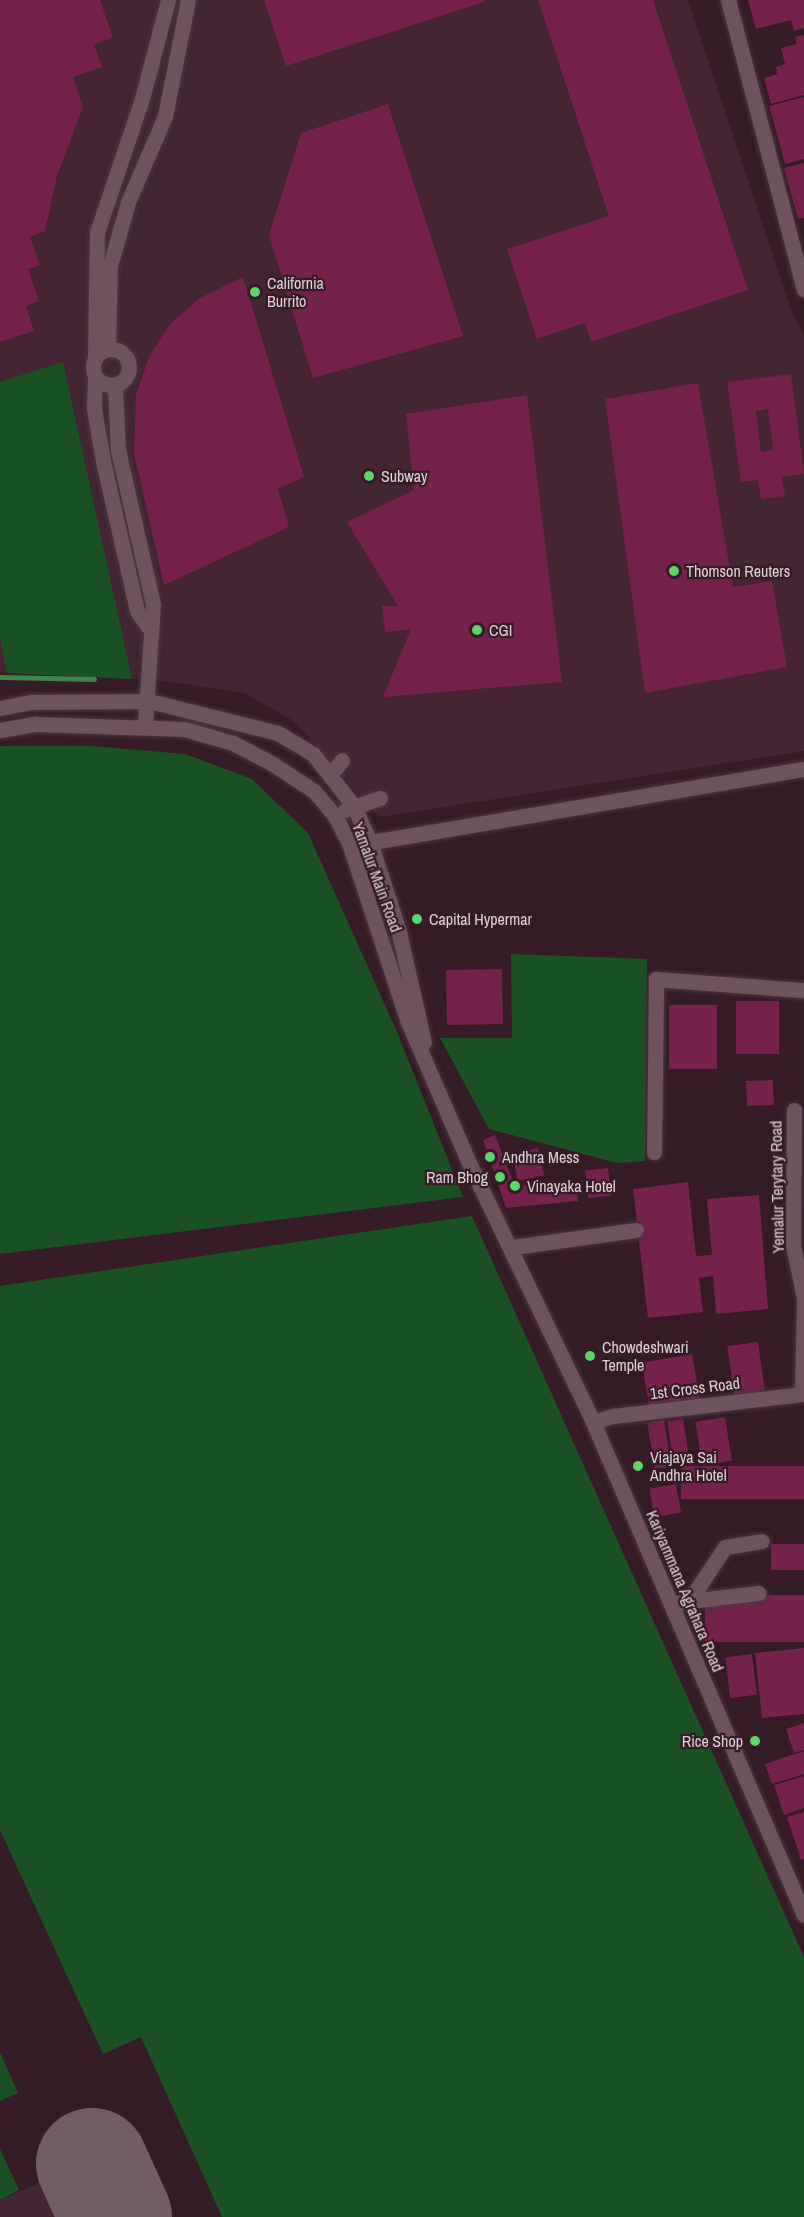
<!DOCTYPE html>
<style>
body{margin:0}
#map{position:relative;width:804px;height:2217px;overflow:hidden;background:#341b26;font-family:"Archivo Narrow",sans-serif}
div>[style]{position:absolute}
.built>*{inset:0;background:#442533}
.green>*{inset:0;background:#1b5224}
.stream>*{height:5px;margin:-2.5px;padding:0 2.5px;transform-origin:2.5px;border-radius:2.5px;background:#3c8746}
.runway>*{height:112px;margin:-56px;padding:0 56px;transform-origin:56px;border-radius:56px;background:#745e66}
.building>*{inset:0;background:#75224d;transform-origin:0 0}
.roads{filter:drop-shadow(0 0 2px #4b363f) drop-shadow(0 0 2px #4b363f)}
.minor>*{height:15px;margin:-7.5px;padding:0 7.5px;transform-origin:7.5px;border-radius:7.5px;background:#6f525e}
.minor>.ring{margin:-7.5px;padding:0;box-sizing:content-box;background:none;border:15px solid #6f525e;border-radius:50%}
.dots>*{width:16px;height:16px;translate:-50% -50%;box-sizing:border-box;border:3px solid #341b26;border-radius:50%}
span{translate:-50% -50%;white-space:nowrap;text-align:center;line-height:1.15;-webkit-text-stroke:4.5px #341b26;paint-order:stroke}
.poi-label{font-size:16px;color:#e1d0d6}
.left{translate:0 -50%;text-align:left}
.right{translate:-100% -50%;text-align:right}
.street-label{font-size:16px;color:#e1d0d6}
</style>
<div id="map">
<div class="built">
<div style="clip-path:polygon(0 0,688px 0,792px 313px,804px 336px,804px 751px,379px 817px,295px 722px,245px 693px,157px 680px,0 672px)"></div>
<div style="clip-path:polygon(39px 2183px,54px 2217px,0 2217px,0 2200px)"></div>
</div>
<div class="green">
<div style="clip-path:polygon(63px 362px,132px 679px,7px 673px,0 639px,0 382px)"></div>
<div style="clip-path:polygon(0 746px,90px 746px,185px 754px,252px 779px,308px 833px,397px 1032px,463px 1197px,0 1254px)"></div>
<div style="clip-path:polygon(511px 954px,647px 959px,645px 1161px,617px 1163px,489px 1129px,440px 1038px,512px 1038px)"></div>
<div style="clip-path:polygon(472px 1216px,804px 1957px,804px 2217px,222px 2217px,141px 2037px,103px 2054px,0 1830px,0 1286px)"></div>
<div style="clip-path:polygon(0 2052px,18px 2093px,0 2101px)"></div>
<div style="clip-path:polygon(0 2149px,19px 2190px,0 2200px)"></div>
</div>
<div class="stream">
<div style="left:1px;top:677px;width:93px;rotate:1.2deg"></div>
</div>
<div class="runway">
<div style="left:92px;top:2164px;width:58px;rotate:65.6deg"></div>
</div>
<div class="building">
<div style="clip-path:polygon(0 0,100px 0,113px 38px,94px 44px,102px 67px,73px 77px,83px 107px,57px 176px,45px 231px,30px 237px,40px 265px,28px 269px,39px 301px,26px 306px,34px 331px,0 342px)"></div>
<div style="clip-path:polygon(264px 0,483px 0,484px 2px,286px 66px)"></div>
<div style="clip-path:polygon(538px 0,653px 0,748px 290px,591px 342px,585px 323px,537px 339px,507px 249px,609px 216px)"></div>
<div style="clip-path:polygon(748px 0,804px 0,804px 28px,794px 31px,791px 20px,756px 29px)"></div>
<div style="clip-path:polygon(804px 35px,804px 95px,771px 104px,764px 78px,777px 74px,776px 67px,785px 64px,781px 48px,797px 44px,795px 37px)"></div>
<div style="clip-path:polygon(804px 97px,804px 159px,785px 164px,769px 106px)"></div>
<div style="clip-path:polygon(388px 104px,463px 336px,313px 378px,269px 235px,301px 133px)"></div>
<div style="clip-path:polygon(804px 163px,804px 218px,798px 219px,784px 168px)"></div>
<div style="clip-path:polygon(243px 277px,304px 477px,278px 489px,289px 527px,164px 585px,134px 453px,136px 395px,149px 357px,170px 324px,200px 298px)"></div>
<div style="clip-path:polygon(evenodd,791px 374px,804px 474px,782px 477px,785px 496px,761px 499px,758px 480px,741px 482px,727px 382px,791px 374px,768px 409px,773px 450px,761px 452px,756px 411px,768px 409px)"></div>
<div style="clip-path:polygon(698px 383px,733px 587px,772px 581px,787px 667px,645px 693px,605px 399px)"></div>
<div style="clip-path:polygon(527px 395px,562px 682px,383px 697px,411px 629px,385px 632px,382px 606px,398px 606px,347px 522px,414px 490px,406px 414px)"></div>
<div style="left:502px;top:969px;width:55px;height:56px;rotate:89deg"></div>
<div style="left:736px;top:1001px;width:43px;height:53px"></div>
<div style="left:669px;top:1005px;width:48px;height:64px"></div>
<div style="left:773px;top:1080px;width:25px;height:27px;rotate:88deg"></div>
<div style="clip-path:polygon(495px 1135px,515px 1186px,576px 1181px,578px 1201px,506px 1208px,483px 1140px)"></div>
<div style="left:538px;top:1148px;width:28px;height:27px;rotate:77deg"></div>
<div style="left:608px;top:1168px;width:28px;height:23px;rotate:84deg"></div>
<div style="clip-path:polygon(688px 1182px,696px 1256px,712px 1255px,707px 1199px,759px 1195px,768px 1309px,716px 1314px,713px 1276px,699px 1278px,703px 1312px,648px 1318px,633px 1189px)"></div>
<div style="left:758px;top:1342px;width:51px;height:31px;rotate:82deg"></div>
<div style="left:692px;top:1354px;width:46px;height:51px;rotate:80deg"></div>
<div style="left:725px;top:1417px;width:44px;height:30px;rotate:81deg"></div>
<div style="left:683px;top:1419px;width:44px;height:16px;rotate:81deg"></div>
<div style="left:664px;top:1420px;width:47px;height:17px;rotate:81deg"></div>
<div style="left:804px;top:1466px;width:33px;height:123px;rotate:90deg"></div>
<div style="left:676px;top:1484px;width:29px;height:27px;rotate:80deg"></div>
<div style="left:804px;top:1544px;width:26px;height:33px;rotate:90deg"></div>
<div style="left:804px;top:1595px;width:47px;height:99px;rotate:90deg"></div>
<div style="clip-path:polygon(804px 1648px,804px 1714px,762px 1718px,755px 1653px)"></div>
<div style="left:752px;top:1654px;width:41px;height:27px;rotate:83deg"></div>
<div style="clip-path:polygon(804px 1723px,804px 1750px,794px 1753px,786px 1729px)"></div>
<div style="clip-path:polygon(804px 1751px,804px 1774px,772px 1784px,765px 1764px)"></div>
<div style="clip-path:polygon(804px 1776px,804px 1808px,784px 1815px,774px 1785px)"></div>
<div style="clip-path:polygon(804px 1812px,804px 1859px,801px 1860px,787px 1817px)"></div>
</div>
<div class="roads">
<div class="minor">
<div style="left:728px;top:0;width:299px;rotate:75.3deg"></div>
<div class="ring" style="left:93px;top:349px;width:21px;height:21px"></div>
<div style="left:108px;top:349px;width:83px;rotate:-88.6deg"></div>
<div style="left:110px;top:266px;width:66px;rotate:-74.3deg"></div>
<div style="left:128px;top:202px;width:94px;rotate:-66.7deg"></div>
<div style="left:165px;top:116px;width:118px;rotate:-78.8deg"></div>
<div style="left:95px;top:357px;width:125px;rotate:-89.1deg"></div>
<div style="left:97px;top:232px;width:140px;rotate:-71.3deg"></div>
<div style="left:142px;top:99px;width:102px;rotate:-75.3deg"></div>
<div style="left:95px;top:377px;width:32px;rotate:92deg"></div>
<div style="left:94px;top:409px;width:53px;rotate:80.2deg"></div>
<div style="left:103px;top:461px;width:154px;rotate:77.2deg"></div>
<div style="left:137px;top:611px;width:19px;rotate:55deg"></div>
<div style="left:115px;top:385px;width:65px;rotate:87.4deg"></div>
<div style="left:118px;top:450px;width:158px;rotate:77.2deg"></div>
<div style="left:153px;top:604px;width:121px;rotate:93.8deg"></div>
<div style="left:0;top:708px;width:33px;rotate:-11deg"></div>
<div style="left:32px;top:702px;width:117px;rotate:-0.5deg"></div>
<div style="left:149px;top:701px;width:133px;rotate:13.9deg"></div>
<div style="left:278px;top:733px;width:41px;rotate:31deg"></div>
<div style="left:313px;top:754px;width:65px;rotate:51.9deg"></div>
<div style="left:353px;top:805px;width:41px;rotate:65.3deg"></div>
<div style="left:370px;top:842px;width:90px;rotate:72deg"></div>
<div style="left:398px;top:928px;width:117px;rotate:77.2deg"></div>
<div style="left:0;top:730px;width:36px;rotate:-10deg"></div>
<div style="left:35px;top:724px;width:149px;rotate:1.9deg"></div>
<div style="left:184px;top:729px;width:51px;rotate:15.9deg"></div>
<div style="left:233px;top:743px;width:45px;rotate:27.7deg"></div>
<div style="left:273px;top:764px;width:49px;rotate:33.4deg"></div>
<div style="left:314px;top:791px;width:33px;rotate:50deg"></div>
<div style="left:335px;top:816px;width:34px;rotate:63deg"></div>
<div style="left:350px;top:846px;width:185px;rotate:71.8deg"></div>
<div style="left:408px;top:1022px;width:156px;rotate:66.6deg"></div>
<div style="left:470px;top:1165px;width:285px;rotate:64.4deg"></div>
<div style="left:593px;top:1422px;width:536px;rotate:66.83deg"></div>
<div style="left:330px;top:775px;width:19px;rotate:-51deg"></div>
<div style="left:345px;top:810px;width:37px;rotate:-19deg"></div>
<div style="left:360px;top:844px;width:450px;rotate:-9.6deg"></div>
<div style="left:654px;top:1152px;width:173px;rotate:-89.3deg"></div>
<div style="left:656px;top:979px;width:148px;rotate:4.3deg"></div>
<div style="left:513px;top:1247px;width:124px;rotate:-7.9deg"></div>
<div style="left:593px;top:1422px;width:21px;rotate:-17deg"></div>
<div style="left:613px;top:1416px;width:190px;rotate:-6.6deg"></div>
<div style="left:802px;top:1394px;width:96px;rotate:-88.8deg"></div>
<div style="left:804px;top:1298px;width:53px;rotate:-101.9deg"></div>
<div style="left:793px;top:1246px;width:136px;rotate:-89.6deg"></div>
<div style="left:689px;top:1601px;width:70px;rotate:-6.5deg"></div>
<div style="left:671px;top:1604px;width:18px;rotate:-9deg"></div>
<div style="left:689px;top:1601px;width:65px;rotate:-56.3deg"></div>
<div style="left:725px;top:1547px;width:37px;rotate:-9deg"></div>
</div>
</div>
<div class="dots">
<div style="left:255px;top:292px;background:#5cd56d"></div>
<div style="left:369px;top:476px;background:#5cd56d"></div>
<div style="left:674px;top:571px;background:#5cd56d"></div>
<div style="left:477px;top:630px;background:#5cd56d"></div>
<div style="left:417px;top:919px;background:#5cd56d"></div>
<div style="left:490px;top:1157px;background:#5cd56d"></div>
<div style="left:500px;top:1177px;background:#5cd56d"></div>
<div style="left:515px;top:1186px;background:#5cd56d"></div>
<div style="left:590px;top:1356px;background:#5cd56d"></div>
<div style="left:638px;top:1466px;background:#5cd56d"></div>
<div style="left:755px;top:1741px;background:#5cd56d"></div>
</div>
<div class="poi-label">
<span class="left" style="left:267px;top:292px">California<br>Burrito</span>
<span class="left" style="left:381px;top:476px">Subway</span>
<span class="left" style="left:686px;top:571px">Thomson Reuters</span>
<span class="left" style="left:489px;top:630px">CGI</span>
<span class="left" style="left:429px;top:919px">Capital Hypermar</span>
<span class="left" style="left:502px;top:1157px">Andhra Mess</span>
<span class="right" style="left:488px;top:1177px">Ram Bhog</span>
<span class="left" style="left:527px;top:1186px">Vinayaka Hotel</span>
<span class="left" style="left:602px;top:1356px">Chowdeshwari<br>Temple</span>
<span class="left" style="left:650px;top:1466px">Viajaya Sai<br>Andhra Hotel</span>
<span class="right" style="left:743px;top:1741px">Rice Shop</span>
</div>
<div class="street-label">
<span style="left:377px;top:877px;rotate:70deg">Yamalur Main Road</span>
<span style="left:777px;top:1187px;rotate:-91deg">Yemalur Terytary Road</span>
<span style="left:695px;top:1388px;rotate:-7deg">1st Cross Road</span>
<span style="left:685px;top:1591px;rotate:67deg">Kariyammana Agrahara Road</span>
</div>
</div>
